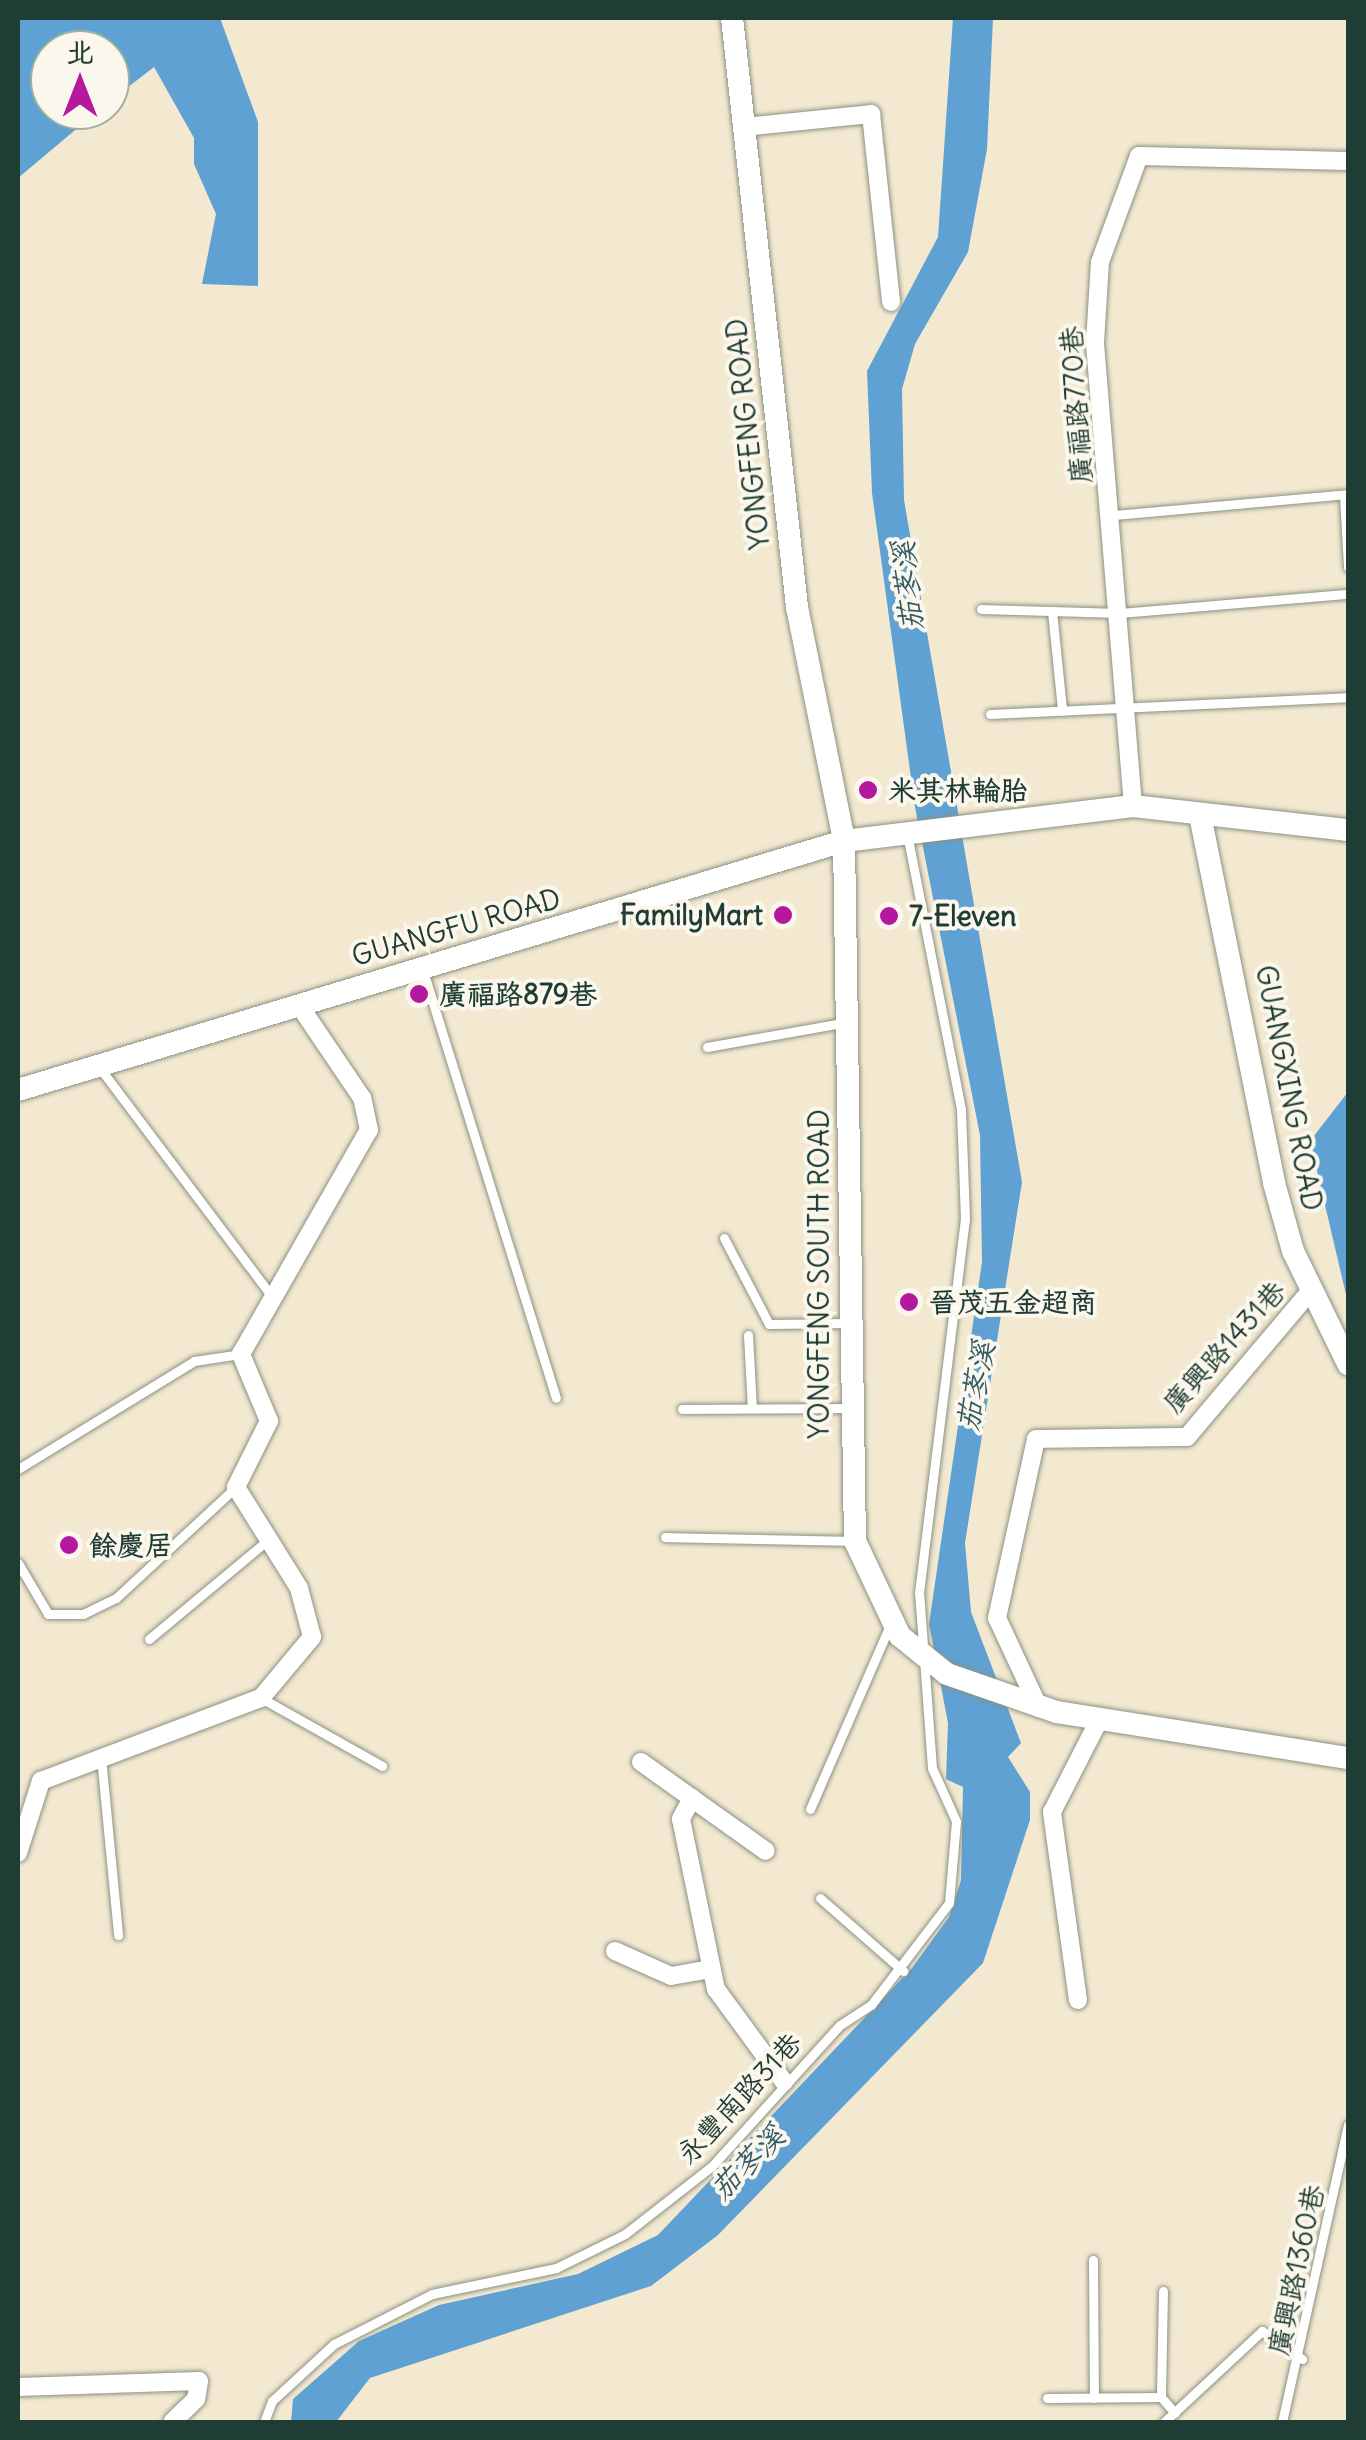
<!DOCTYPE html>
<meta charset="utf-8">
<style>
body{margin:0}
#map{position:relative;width:1366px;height:2440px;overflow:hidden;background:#f3e8d0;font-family:Delius,"LXGW WenKai TC",sans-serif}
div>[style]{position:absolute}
.water>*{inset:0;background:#5fa1d3}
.roads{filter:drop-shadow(0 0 2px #899282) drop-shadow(0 0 2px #899282)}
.service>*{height:9px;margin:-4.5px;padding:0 4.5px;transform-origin:4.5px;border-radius:4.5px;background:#fff}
.minor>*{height:18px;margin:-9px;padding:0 9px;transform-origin:9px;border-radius:9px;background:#fff}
.tertiary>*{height:22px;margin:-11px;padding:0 11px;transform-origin:11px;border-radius:11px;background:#fff}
.dots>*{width:28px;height:28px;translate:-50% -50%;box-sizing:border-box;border:5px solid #fbf7ec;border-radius:50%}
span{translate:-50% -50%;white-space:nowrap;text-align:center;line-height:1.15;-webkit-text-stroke:8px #fbf7ec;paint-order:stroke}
.street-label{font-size:28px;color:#1f3d34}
.poi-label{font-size:28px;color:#1f3d34;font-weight:700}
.left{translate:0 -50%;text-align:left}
.right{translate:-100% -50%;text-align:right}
.water-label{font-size:30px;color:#325b64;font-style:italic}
.frame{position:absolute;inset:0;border:20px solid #1f3d34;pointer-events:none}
.north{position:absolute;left:30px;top:30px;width:100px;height:100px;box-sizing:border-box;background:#fbf7ec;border:2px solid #a3ada2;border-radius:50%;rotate:0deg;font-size:28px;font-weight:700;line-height:40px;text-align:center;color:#1f3d34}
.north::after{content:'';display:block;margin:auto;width:35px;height:45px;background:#b5179e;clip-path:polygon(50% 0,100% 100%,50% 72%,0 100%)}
</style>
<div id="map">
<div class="water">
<div style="clip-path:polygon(18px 18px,220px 18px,258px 122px,258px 286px,202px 284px,216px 214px,194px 164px,194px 138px,154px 67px,110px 101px,110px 50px,50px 50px,50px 110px,99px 110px,18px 178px)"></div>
<div style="clip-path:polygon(953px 18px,993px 18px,987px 149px,968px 252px,915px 344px,902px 389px,904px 500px,1022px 1182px,965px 1543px,971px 1612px,1021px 1743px,1008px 1757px,1030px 1792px,1030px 1820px,983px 1963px,718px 2235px,651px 2286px,370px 2378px,336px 2422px,291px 2422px,293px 2399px,359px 2341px,439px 2305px,578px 2274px,658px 2235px,912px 1968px,949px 1917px,961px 1880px,963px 1787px,946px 1779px,948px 1723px,929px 1624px,982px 1262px,980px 1135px,915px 807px,872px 493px,867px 371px,938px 237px)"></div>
<div style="clip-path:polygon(1348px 1092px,1348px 1303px,1310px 1141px)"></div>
</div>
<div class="roads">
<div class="service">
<div style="left:1344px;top:495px;width:72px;rotate:86.8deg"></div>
<div style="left:1113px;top:515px;width:236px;rotate:-5.1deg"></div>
<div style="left:981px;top:609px;width:139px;rotate:1.6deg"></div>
<div style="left:1120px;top:613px;width:229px;rotate:-4.8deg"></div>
<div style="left:1052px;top:611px;width:100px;rotate:84.2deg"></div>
<div style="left:990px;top:714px;width:358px;rotate:-2.7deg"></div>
<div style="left:423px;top:971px;width:447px;rotate:72.7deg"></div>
<div style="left:707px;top:1047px;width:142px;rotate:-10.1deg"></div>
<div style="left:99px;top:1067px;width:289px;rotate:53deg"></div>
<div style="left:724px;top:1238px;width:97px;rotate:62.4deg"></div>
<div style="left:769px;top:1324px;width:79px;rotate:-0.7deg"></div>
<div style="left:748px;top:1335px;width:73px;rotate:86.9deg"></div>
<div style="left:682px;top:1409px;width:166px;rotate:-0.3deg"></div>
<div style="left:18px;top:1469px;width:206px;rotate:-31.5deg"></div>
<div style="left:194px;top:1361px;width:48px;rotate:-8.5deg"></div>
<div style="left:665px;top:1537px;width:187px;rotate:1.2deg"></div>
<div style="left:18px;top:1563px;width:59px;rotate:59.5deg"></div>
<div style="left:48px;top:1614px;width:35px"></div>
<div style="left:83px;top:1614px;width:37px;rotate:-26deg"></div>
<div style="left:116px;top:1598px;width:163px;rotate:-42.8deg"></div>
<div style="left:149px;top:1639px;width:156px;rotate:-39.8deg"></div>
<div style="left:261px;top:1698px;width:139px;rotate:29.3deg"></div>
<div style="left:101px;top:1757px;width:179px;rotate:84.5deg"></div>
<div style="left:810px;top:1809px;width:203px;rotate:-66.5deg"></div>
<div style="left:820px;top:1898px;width:111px;rotate:41.3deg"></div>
<div style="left:1093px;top:2260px;width:138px;rotate:89.6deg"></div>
<div style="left:1163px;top:2291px;width:106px;rotate:91.1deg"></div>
<div style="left:1161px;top:2397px;width:21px;rotate:49deg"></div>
<div style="left:1047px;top:2398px;width:114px;rotate:-0.5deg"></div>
<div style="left:264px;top:2422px;width:22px;rotate:-69deg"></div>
<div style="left:272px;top:2401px;width:84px;rotate:-42.6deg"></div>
<div style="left:334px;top:2344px;width:110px;rotate:-27deg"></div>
<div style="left:432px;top:2294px;width:127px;rotate:-11.8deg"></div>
<div style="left:556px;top:2268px;width:77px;rotate:-26.2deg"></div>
<div style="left:625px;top:2234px;width:110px;rotate:-38deg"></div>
<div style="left:712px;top:2166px;width:190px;rotate:-47.8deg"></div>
<div style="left:840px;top:2025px;width:37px;rotate:-33deg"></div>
<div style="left:871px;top:2005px;width:128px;rotate:-52.6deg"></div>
<div style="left:949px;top:1903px;width:82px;rotate:-85.1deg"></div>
<div style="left:956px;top:1821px;width:58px;rotate:-114.4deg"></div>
<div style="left:932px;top:1768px;width:175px;rotate:-94.2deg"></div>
<div style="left:919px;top:1593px;width:377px;rotate:-83deg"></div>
<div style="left:965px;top:1219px;width:110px;rotate:-92.1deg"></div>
<div style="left:961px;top:1109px;width:279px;rotate:-101.1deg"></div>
<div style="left:1164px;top:2422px;width:134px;rotate:-42.9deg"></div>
<div style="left:1262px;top:2331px;width:49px;rotate:35deg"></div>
<div style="left:1282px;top:2422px;width:304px;rotate:-77.5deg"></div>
</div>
<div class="minor">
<div style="left:744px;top:127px;width:128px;rotate:-5.8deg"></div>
<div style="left:871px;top:114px;width:189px;rotate:83.9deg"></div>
<div style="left:1133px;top:806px;width:465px;rotate:-94.7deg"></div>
<div style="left:1095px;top:343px;width:81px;rotate:-86.5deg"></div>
<div style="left:1100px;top:262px;width:113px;rotate:-69.8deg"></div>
<div style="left:1139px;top:156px;width:209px;rotate:1.4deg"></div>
<div style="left:1039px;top:1708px;width:99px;rotate:-115deg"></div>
<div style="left:997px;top:1618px;width:183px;rotate:-77.7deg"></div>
<div style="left:1036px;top:1439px;width:151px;rotate:-0.8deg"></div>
<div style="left:1187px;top:1437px;width:194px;rotate:-49.8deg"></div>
<div style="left:641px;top:1762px;width:153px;rotate:35.5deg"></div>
<div style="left:692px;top:1798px;width:24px;rotate:118deg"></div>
<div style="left:681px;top:1819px;width:174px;rotate:78.4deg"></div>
<div style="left:716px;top:1989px;width:115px;rotate:53.8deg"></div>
<div style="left:18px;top:1853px;width:76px;rotate:-72.3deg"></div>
<div style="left:41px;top:1781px;width:235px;rotate:-20.7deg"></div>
<div style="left:261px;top:1698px;width:80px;rotate:-50.1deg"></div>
<div style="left:312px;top:1637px;width:51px;rotate:-104.9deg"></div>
<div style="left:299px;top:1588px;width:119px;rotate:-122deg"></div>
<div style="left:236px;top:1487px;width:74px;rotate:-63.4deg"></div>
<div style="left:269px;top:1421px;width:73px;rotate:-112.7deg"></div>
<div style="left:241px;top:1354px;width:258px;rotate:-60.3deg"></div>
<div style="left:369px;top:1130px;width:33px;rotate:-102deg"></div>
<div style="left:362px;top:1098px;width:112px;rotate:-124.1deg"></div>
<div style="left:615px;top:1951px;width:61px;rotate:24.1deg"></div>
<div style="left:671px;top:1976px;width:41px;rotate:-9.9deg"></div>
<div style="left:1078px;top:2000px;width:190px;rotate:-97.9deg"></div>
<div style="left:1052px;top:1812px;width:106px;rotate:-62.9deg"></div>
<div style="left:18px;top:2387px;width:181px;rotate:-1.9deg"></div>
<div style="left:199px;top:2381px;width:18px;rotate:99deg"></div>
<div style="left:196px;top:2399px;width:33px;rotate:136deg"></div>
</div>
<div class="tertiary">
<div style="left:732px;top:18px;width:593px;rotate:83.7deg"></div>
<div style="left:797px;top:607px;width:239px;rotate:78.6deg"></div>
<div style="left:844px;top:841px;width:700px;rotate:89.1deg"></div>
<div style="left:855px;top:1541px;width:105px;rotate:64.7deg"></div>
<div style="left:900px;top:1636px;width:60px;rotate:39deg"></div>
<div style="left:947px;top:1674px;width:116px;rotate:19.1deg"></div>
<div style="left:1057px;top:1712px;width:295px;rotate:9deg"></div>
<div style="left:1200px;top:815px;width:375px;rotate:78.6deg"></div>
<div style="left:1274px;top:1183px;width:71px;rotate:74.4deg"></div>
<div style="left:1293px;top:1251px;width:126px;rotate:64deg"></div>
<div style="left:18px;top:1090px;width:863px;rotate:-16.78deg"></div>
<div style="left:844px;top:841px;width:291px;rotate:-6.9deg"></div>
<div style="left:1133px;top:806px;width:216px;rotate:6.4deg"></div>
</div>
</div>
<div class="dots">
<div style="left:868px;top:790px;background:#b5179e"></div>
<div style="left:783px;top:915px;background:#b5179e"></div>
<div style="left:889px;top:916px;background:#b5179e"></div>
<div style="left:419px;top:994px;background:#b5179e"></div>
<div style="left:909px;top:1302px;background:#b5179e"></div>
<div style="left:69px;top:1545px;background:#b5179e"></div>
</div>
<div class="street-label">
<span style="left:1076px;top:405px;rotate:-94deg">廣福路770巷</span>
<span style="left:748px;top:434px;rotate:-96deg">YONGFENG ROAD</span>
<span style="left:456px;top:927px;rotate:-16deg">GUANGFU ROAD</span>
<span style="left:1289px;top:1088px;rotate:79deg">GUANGXING ROAD</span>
<span style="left:819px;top:1274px;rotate:-90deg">YONGFENG SOUTH ROAD</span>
<span style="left:1224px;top:1347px;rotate:-48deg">廣興路1431巷</span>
<span style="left:739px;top:2098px;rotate:-47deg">永豐南路31巷</span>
<span style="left:1296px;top:2270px;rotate:-78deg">廣興路1360巷</span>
</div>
<div class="poi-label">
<span class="left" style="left:888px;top:790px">米其林輪胎</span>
<span class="right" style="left:763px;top:915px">FamilyMart</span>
<span class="left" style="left:909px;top:916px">7-Eleven</span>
<span class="left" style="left:439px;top:994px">廣福路879巷</span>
<span class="left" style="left:929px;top:1302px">晉茂五金超商</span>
<span class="left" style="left:89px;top:1545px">餘慶居</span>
</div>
<div class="water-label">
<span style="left:907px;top:586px;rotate:-96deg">茄苳溪</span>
<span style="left:975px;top:1386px;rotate:-79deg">茄苳溪</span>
<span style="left:747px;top:2162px;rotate:-45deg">茄苳溪</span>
</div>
<div class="frame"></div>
<div class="north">北</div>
</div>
